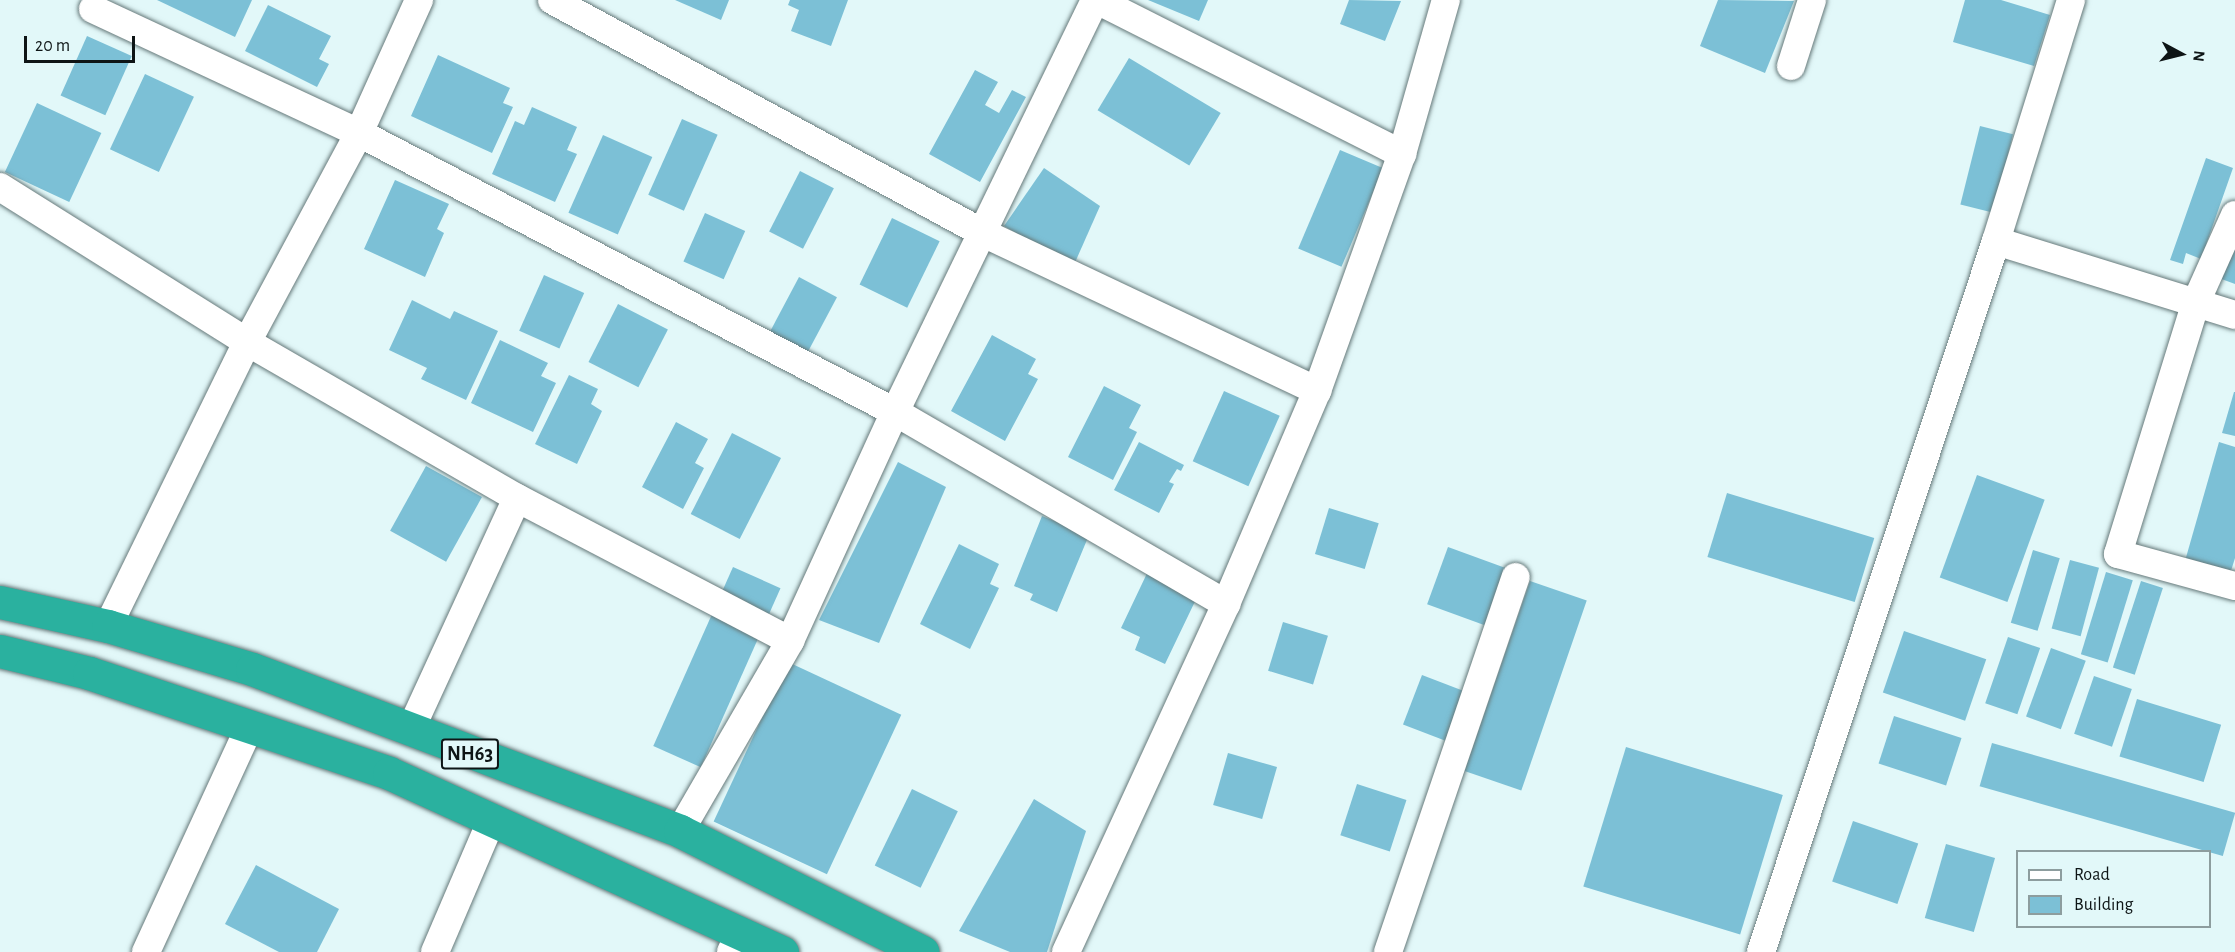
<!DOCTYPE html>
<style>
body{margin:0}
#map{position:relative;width:2235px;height:952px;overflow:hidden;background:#e2f8f9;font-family:"Alegreya Sans",sans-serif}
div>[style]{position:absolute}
.building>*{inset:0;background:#7cc0d6;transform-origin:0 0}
.roads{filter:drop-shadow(0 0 2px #66797a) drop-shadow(0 0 2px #66797a)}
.street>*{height:28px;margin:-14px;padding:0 14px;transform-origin:14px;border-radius:14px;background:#fff}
.highway>*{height:33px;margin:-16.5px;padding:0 16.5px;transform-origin:16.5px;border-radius:16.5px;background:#2ab19f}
span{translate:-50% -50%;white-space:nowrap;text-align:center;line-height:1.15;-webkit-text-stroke:6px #e2f8f9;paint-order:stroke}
.shield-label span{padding:2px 4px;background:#e2f8f9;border:2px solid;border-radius:4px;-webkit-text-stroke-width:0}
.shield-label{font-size:20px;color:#0e1516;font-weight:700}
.legend{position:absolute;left:2016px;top:850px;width:195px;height:78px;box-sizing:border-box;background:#e2f8f9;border:2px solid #8d9d9e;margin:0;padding:8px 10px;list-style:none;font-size:18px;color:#0e1516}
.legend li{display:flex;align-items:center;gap:12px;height:30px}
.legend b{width:30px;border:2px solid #8d9d9e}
.north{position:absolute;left:2151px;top:24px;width:60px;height:60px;-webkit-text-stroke:4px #e2f8f9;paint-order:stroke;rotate:97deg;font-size:16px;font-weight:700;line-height:24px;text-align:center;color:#0e1516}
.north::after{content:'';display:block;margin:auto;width:21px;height:27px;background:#0e1516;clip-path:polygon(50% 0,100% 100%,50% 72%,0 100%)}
.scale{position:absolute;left:24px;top:36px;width:111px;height:27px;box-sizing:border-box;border:3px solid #0e1516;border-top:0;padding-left:8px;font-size:18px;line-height:21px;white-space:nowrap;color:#0e1516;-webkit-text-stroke:4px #e2f8f9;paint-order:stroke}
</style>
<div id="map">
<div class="building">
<div style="clip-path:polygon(157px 0,252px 0,235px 37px)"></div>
<div style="clip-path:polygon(675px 0,729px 0,721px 20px)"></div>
<div style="clip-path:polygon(790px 0,848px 0,831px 46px,791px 31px,799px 10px,788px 5px)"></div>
<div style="clip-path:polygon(1148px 0,1208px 0,1199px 21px)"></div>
<div style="clip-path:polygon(1349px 0,1401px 1px,1385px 41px,1340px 24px)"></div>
<div style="clip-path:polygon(1718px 0,1794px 1px,1765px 73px,1700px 46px)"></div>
<div style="clip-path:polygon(1965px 0,2001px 0,2050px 15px,2034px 66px,1953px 42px)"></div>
<div style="clip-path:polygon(268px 5px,331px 36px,319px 59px,329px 64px,317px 87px,245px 51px)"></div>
<div style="left:87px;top:36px;width:49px;height:65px;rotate:24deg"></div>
<div style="clip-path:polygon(438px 55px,510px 88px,503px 103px,513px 107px,492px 153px,411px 116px)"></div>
<div style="left:1129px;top:58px;width:107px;height:61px;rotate:31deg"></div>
<div style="clip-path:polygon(975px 70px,998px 82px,985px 105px,999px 113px,1012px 90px,1026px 97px,980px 182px,929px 154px)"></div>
<div style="left:145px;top:74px;width:54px;height:83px;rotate:25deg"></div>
<div style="left:37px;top:103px;width:71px;height:76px;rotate:25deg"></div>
<div style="clip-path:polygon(532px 107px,577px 127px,567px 150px,577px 154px,555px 202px,492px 174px,515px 121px,524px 125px)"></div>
<div style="left:682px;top:119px;width:39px;height:83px;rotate:24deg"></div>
<div style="left:1980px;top:126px;width:34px;height:81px;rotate:14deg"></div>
<div style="left:603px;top:135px;width:54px;height:85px;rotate:24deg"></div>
<div style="left:1340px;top:150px;width:47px;height:107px;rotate:23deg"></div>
<div style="clip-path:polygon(2206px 158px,2233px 168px,2201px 259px,2186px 253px,2183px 264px,2170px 260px)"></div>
<div style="clip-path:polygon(1044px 168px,1100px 206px,1073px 267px,1004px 226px)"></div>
<div style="left:800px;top:171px;width:38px;height:68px;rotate:27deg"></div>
<div style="clip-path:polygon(395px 180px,449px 204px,437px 229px,444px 233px,425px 277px,364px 249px)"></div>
<div style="left:705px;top:213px;width:44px;height:53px;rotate:24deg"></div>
<div style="left:892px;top:218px;width:53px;height:74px;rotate:26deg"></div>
<div style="clip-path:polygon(2235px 224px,2235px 284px,2216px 277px)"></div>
<div style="left:544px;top:275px;width:44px;height:61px;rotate:24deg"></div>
<div style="left:799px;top:277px;width:43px;height:63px;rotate:28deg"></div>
<div style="clip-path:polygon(412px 300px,450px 319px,454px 311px,498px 331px,466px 400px,421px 379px,427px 368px,389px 350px)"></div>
<div style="left:618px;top:304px;width:56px;height:65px;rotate:27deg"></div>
<div style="clip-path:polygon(992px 335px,1036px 359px,1028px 374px,1038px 379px,1005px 441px,951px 411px)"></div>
<div style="clip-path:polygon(500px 340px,548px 363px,541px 376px,556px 383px,533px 432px,471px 403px)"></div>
<div style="clip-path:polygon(569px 375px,598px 389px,591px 404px,602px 411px,577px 464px,535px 444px)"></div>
<div style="clip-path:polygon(1104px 386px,1141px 405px,1129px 428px,1137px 432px,1113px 480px,1068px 457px)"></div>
<div style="left:1224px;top:391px;width:61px;height:77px;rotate:24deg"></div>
<div style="clip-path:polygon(2234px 392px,2235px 392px,2235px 436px,2222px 433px)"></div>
<div style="clip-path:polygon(676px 422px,708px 439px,695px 463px,704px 468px,683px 509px,642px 487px)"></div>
<div style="left:732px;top:433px;width:55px;height:91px;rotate:27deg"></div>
<div style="clip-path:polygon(1139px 442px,1184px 465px,1181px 471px,1177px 469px,1169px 482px,1174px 484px,1159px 513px,1114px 490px)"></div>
<div style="clip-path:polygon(2219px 442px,2235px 447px,2235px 558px,2230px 574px,2185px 561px)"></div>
<div style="clip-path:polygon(898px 462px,946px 487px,879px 643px,819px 620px)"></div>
<div style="left:426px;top:466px;width:64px;height:74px;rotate:29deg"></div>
<div style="left:1977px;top:475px;width:72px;height:109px;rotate:20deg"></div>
<div style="left:1727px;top:493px;width:154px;height:67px;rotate:17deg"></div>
<div style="left:1329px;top:508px;width:52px;height:48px;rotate:17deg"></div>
<div style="clip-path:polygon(1042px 516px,1089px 535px,1057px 612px,1030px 600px,1033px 594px,1014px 586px)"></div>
<div style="clip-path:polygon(959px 544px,999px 564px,990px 584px,999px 588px,970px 649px,920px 624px)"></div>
<div style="left:1448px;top:547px;width:62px;height:61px;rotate:20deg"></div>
<div style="left:2033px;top:550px;width:28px;height:76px;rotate:17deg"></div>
<div style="left:2070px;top:560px;width:30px;height:71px;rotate:15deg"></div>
<div style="left:733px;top:567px;width:52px;height:196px;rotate:24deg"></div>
<div style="clip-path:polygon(1150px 567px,1200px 591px,1165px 664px,1135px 650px,1140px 637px,1121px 628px)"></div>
<div style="left:2106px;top:572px;width:28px;height:86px;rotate:17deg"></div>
<div style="left:1530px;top:581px;width:60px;height:201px;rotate:19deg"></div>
<div style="left:2141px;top:581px;width:23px;height:91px;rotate:18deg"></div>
<div style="left:1283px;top:622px;width:47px;height:51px;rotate:17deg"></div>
<div style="left:1904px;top:631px;width:87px;height:65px;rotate:19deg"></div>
<div style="left:2008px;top:637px;width:34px;height:70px;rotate:19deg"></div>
<div style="left:2051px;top:648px;width:37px;height:73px;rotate:20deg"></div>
<div style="left:788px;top:662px;width:125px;height:176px;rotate:25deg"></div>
<div style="left:1422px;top:675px;width:51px;height:53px;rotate:21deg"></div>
<div style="left:2094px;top:676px;width:40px;height:61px;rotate:19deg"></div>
<div style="left:2137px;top:699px;width:88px;height:60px;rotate:17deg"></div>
<div style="left:1894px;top:716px;width:71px;height:50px;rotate:18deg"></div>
<div style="left:1992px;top:743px;width:253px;height:45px;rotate:16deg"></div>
<div style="left:1626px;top:747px;width:164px;height:146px;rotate:17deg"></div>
<div style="left:1228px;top:753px;width:51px;height:54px;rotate:16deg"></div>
<div style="left:1357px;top:784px;width:52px;height:54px;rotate:18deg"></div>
<div style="left:912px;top:789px;width:51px;height:85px;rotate:26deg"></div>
<div style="clip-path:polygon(1034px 799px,1086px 831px,1047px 952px,1010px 952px,959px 931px)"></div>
<div style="left:1853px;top:821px;width:69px;height:64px;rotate:19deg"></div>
<div style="left:1946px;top:844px;width:51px;height:77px;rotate:16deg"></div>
<div style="clip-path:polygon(256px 865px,339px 909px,317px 952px,279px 952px,225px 924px)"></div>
</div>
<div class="roads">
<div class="street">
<div style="left:552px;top:0;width:488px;rotate:28.4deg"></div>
<div style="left:981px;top:232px;width:372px;rotate:25.3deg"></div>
<div style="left:1097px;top:0;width:342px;rotate:26.8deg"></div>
<div style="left:93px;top:9px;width:293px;rotate:25deg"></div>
<div style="left:359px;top:133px;width:604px;rotate:27.5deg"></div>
<div style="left:895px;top:412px;width:383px;rotate:30.1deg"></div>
<div style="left:1791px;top:66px;width:69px;rotate:-72.3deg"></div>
<div style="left:0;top:187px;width:292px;rotate:32.1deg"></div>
<div style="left:247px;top:342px;width:312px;rotate:30deg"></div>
<div style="left:517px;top:498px;width:308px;rotate:27.6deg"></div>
<div style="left:2235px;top:215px;width:95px;rotate:114.1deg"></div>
<div style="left:2196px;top:302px;width:264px;rotate:107.2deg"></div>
<div style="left:2118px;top:554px;width:121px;rotate:15.3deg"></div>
<div style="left:1996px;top:241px;width:252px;rotate:-72.7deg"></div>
<div style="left:108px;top:626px;width:316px;rotate:-63.9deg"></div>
<div style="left:247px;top:342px;width:237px;rotate:-61.8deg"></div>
<div style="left:359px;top:133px;width:146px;rotate:-65.7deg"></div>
<div style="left:410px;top:731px;width:256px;rotate:-65.3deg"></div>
<div style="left:680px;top:831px;width:220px;rotate:-59.9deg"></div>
<div style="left:790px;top:641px;width:252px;rotate:-65.4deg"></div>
<div style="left:895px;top:412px;width:458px;rotate:-64.1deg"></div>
<div style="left:146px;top:952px;width:249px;rotate:-65.3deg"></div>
<div style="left:435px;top:952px;width:145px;rotate:-66.8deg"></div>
<div style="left:731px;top:952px;width:22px;rotate:-66deg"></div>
<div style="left:1066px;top:952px;width:383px;rotate:-65.3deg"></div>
<div style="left:1226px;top:604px;width:232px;rotate:-66.9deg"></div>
<div style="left:1317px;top:391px;width:252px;rotate:-70.3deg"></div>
<div style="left:1402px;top:154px;width:160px;rotate:-74.1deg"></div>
<div style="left:1388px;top:952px;width:396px;rotate:-71.2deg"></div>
<div style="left:1761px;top:952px;width:749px;rotate:-71.71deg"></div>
<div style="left:1996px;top:241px;width:250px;rotate:17.2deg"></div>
</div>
<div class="highway">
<div style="left:0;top:602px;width:111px;rotate:12.5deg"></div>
<div style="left:108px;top:626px;width:150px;rotate:16.6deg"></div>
<div style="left:252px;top:669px;width:458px;rotate:20.7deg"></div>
<div style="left:680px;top:831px;width:271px;rotate:26.5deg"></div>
<div style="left:0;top:651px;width:92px;rotate:13.9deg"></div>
<div style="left:89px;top:673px;width:316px;rotate:18.4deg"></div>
<div style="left:389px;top:773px;width:432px;rotate:24.5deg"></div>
</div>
</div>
<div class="shield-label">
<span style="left:470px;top:754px">NH63</span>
</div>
<ul class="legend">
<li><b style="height:8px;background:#fff"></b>Road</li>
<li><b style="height:16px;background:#7cc0d6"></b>Building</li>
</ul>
<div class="north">N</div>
<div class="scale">20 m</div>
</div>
